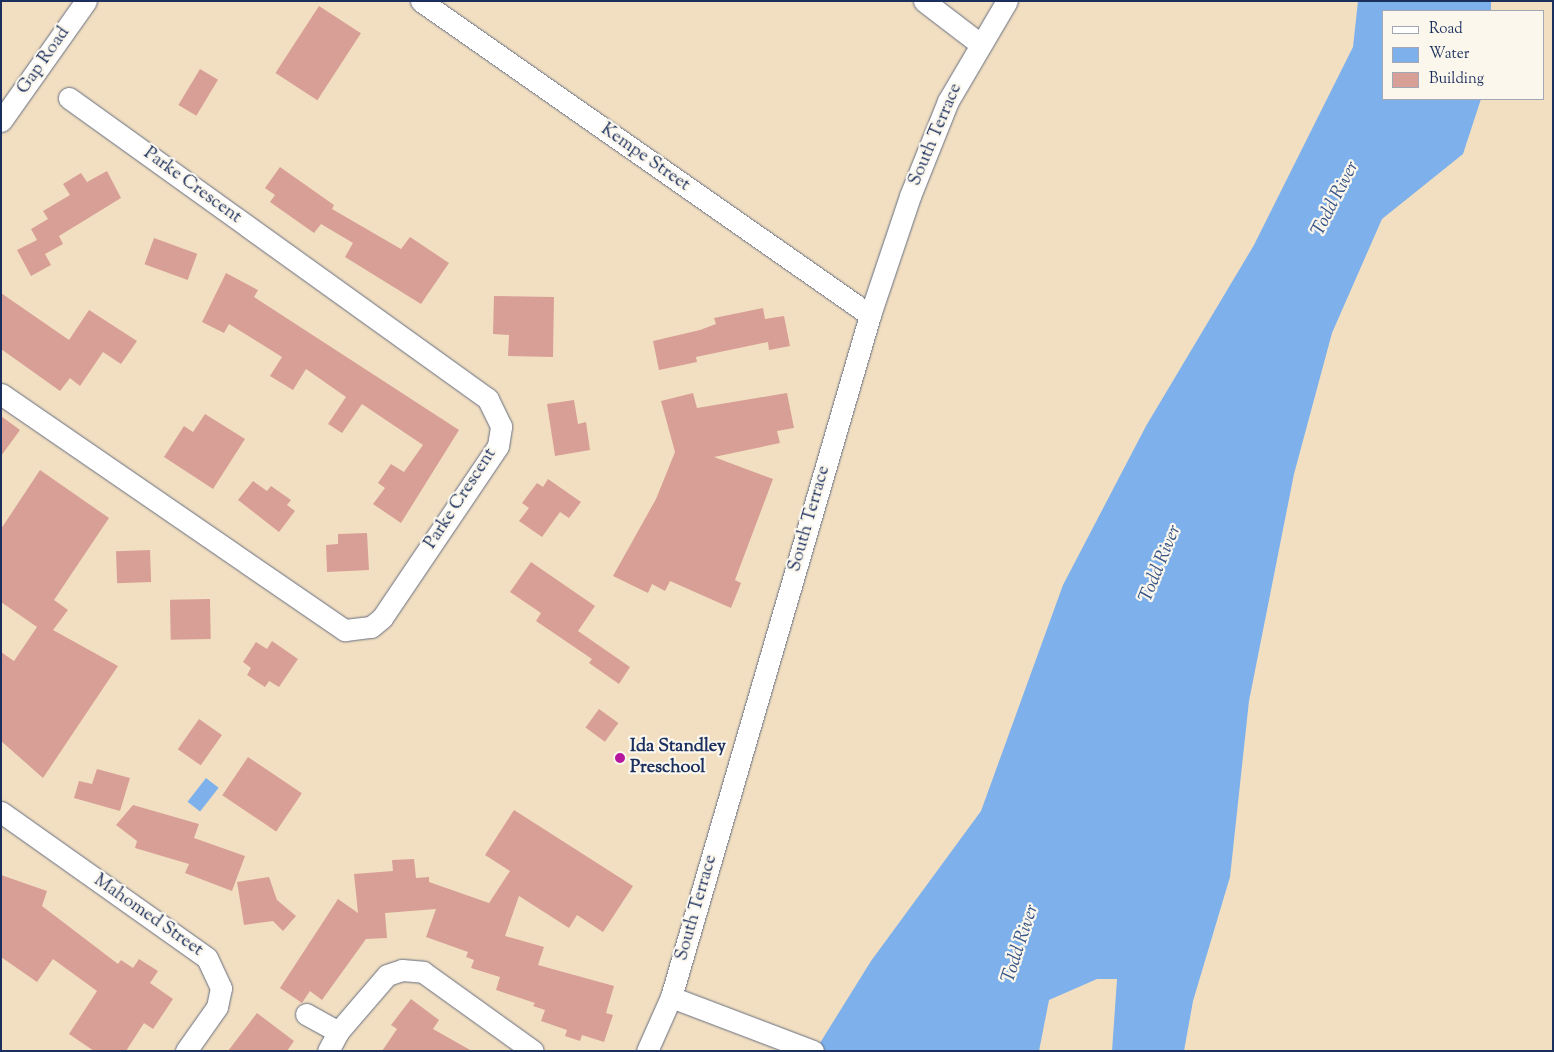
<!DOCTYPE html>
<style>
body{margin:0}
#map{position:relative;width:1554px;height:1052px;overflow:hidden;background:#f2dfc1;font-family:"Sorts Mill Goudy",serif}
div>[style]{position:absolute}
.water>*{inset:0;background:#7eb1eb;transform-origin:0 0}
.building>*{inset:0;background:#d89f96;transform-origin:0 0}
.roads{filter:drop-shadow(0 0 1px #666d81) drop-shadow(0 0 1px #666d81)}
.minor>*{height:21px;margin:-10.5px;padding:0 10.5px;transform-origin:10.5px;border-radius:10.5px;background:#fff}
.dots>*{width:14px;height:14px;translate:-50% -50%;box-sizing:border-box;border:2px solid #fbf7ec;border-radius:50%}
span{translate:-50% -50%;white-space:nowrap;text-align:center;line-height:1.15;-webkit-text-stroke:4.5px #fbf7ec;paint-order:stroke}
.street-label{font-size:18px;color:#1b2f5e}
.poi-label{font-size:18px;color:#1b2f5e;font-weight:700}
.left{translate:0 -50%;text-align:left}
.water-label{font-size:19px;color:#395688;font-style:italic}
.frame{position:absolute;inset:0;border:2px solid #1b2f5e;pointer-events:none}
.legend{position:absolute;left:1382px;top:10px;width:162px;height:90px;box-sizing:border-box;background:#fbf7ec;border:1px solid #a1a7b3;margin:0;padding:6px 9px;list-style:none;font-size:15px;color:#1b2f5e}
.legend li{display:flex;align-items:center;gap:10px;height:25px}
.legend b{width:25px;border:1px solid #a1a7b3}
</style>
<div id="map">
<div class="water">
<div style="clip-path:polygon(1358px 1px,1491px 1px,1491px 11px,1383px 11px,1383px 99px,1481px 99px,1463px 154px,1382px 219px,1332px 333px,1294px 474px,1249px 701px,1230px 877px,1193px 1001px,1184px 1051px,1112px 1051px,1117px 979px,1097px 979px,1049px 1000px,1039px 1051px,815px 1051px,871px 961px,981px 811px,1063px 585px,1146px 426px,1254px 245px,1353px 47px)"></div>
<div style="left:206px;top:778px;width:16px;height:30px;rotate:38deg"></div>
</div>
<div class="building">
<div style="left:319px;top:6px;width:50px;height:80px;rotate:33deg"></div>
<div style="left:200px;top:69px;width:21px;height:42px;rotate:31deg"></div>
<div style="clip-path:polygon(280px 167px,334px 205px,332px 209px,401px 249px,410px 237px,449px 263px,421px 304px,345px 257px,353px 243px,321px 224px,314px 233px,270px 202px,275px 195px,265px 188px)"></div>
<div style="clip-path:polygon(107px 171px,121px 198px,59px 236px,63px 244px,45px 254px,51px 265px,31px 276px,17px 250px,37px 240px,31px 229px,48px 219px,43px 211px,70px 195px,63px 184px,81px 173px,87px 182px)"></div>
<div style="left:154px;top:238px;width:46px;height:28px;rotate:20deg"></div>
<div style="clip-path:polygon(226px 273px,258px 290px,254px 297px,459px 430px,401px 523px,373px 504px,385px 488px,378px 483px,391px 464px,404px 472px,423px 445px,362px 404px,342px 433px,328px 424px,346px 397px,306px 369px,293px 390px,270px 376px,282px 357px,229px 324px,224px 333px,202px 322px)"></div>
<div style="clip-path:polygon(1px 293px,69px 340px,89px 310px,137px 341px,121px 364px,103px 352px,80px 386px,70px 378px,60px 391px,1px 349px)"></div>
<div style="clip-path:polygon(494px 296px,554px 297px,553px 357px,508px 356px,509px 335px,493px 334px)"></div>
<div style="clip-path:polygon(763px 308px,765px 319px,784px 316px,790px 346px,769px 350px,768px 342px,696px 357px,697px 362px,659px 370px,653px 341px,700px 330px,716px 324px,714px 318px)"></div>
<div style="clip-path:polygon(693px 393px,697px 408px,787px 393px,794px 428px,777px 431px,780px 443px,714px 457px,773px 479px,735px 580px,741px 583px,731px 608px,670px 581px,665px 591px,652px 584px,648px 593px,613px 576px,656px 499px,675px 452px,661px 401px)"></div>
<div style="clip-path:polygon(574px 400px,578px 424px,586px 422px,590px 450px,555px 456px,547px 404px)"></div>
<div style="clip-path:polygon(205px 414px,245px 439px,213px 489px,164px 457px,184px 426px,193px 432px)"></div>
<div style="clip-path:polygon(1px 416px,20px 430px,1px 456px)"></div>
<div style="clip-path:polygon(40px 470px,109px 518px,54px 600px,68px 610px,53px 630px,118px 666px,43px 778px,1px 741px,1px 652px,14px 661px,37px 627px,1px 602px,1px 529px)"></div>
<div style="clip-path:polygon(548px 479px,581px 502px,569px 518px,560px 512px,542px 537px,519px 521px,529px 508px,522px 503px,537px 483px,543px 487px)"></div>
<div style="clip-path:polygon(253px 481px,267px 491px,271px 486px,291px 500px,287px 505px,295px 511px,279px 532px,238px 500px)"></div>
<div style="clip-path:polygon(367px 533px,369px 570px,327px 572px,326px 545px,338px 544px,338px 534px)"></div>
<div style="left:150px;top:550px;width:32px;height:34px;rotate:88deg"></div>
<div style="clip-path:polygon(531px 562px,595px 606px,578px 631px,630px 667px,619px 684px,589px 663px,592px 659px,536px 621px,541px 613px,510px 592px)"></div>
<div style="left:210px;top:599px;width:40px;height:40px;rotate:89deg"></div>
<div style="clip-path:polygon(272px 641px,298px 659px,279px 687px,269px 681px,265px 687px,247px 675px,251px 668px,243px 662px,256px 642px,267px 649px)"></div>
<div style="left:599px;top:709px;width:24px;height:23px;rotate:36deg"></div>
<div style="left:199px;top:719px;width:28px;height:37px;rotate:35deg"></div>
<div style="left:248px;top:757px;width:65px;height:46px;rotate:34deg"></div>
<div style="clip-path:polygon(97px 769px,130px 778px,120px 811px,74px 798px,79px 781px,92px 784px)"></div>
<div style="clip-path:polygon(133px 805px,199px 824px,194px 838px,245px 856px,232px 891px,185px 873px,189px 864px,135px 848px,137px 841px,116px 825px)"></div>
<div style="clip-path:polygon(514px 810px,633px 886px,603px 932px,577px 915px,569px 928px,519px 896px,505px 936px,544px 947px,538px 965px,614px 986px,606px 1013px,613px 1015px,604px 1042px,582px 1035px,580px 1041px,565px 1036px,567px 1030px,541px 1021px,545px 1010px,533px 1006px,535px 1003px,496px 990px,500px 977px,471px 968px,474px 960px,466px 957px,468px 952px,426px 937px,436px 909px,385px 913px,387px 938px,366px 939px,322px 1000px,310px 991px,302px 1003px,280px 988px,338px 899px,358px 913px,354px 874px,393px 871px,392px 860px,414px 859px,416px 878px,429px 877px,429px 882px,489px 903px,510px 871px,485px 855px)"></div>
<div style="clip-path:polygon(1px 875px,47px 891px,42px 906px,118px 964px,121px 960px,133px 968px,139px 959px,158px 971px,150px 983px,173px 999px,153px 1029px,144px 1023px,126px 1051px,94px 1051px,69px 1034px,97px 991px,53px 959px,37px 982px,1px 957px)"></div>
<div style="clip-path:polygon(269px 877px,277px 900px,296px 916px,283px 931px,273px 921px,244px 925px,237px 882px)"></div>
<div style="clip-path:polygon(411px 999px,439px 1020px,433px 1029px,472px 1051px,382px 1051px,397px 1029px,391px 1025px)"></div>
<div style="clip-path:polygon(257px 1013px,294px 1041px,287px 1051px,228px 1051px)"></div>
</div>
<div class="roads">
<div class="minor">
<div style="left:421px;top:1px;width:548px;rotate:34.97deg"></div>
<div style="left:924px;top:1px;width:69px;rotate:37.4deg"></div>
<div style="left:1px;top:121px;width:147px;rotate:-54.7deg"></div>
<div style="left:1px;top:394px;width:417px;rotate:34.5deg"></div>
<div style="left:345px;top:630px;width:26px;rotate:-7deg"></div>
<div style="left:371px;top:627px;width:14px;rotate:-39deg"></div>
<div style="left:382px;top:618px;width:207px;rotate:-56deg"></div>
<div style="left:498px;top:446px;width:20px;rotate:-81deg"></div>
<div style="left:501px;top:426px;width:30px;rotate:-116deg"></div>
<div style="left:488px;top:399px;width:516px;rotate:-144.31deg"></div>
<div style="left:1px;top:812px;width:252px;rotate:35.3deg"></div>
<div style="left:207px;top:958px;width:33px;rotate:65deg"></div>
<div style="left:221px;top:988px;width:19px;rotate:102deg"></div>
<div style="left:217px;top:1007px;width:54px;rotate:125.2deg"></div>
<div style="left:671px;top:997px;width:152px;rotate:20.8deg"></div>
<div style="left:306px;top:1014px;width:37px;rotate:29deg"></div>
<div style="left:328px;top:1051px;width:21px;rotate:-62deg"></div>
<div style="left:338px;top:1032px;width:75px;rotate:-49.3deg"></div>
<div style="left:387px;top:975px;width:16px;rotate:-18deg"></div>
<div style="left:402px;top:970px;width:21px;rotate:5deg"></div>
<div style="left:423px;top:972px;width:135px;rotate:35.7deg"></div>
<div style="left:647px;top:1051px;width:59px;rotate:-66deg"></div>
<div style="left:671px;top:997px;width:710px;rotate:-73.73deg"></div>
<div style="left:870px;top:315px;width:126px;rotate:-71.4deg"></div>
<div style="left:910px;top:196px;width:102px;rotate:-68.2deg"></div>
<div style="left:948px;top:101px;width:116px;rotate:-59.5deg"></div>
</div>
</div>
<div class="dots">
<div style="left:620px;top:758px;background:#b5179e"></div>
</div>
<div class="street-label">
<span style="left:44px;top:61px;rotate:-55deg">Gap Road</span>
<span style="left:936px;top:135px;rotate:-67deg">South Terrace</span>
<span style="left:645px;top:158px;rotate:35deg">Kempe Street</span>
<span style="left:192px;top:186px;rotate:36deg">Parke Crescent</span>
<span style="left:461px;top:499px;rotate:-57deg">Parke Crescent</span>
<span style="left:810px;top:519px;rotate:-74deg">South Terrace</span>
<span style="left:697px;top:908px;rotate:-74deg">South Terrace</span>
<span style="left:148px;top:916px;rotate:35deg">Mahomed Street</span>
</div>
<div class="poi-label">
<span class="left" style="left:630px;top:758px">Ida Standley<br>Preschool</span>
</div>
<div class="water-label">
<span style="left:1336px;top:199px;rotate:-63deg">Todd River</span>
<span style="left:1161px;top:564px;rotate:-68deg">Todd River</span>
<span style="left:1021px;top:944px;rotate:-72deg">Todd River</span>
</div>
<div class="frame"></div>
<ul class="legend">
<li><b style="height:6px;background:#fff"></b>Road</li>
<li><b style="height:14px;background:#7eb1eb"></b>Water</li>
<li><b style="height:14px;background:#d89f96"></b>Building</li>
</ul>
</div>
